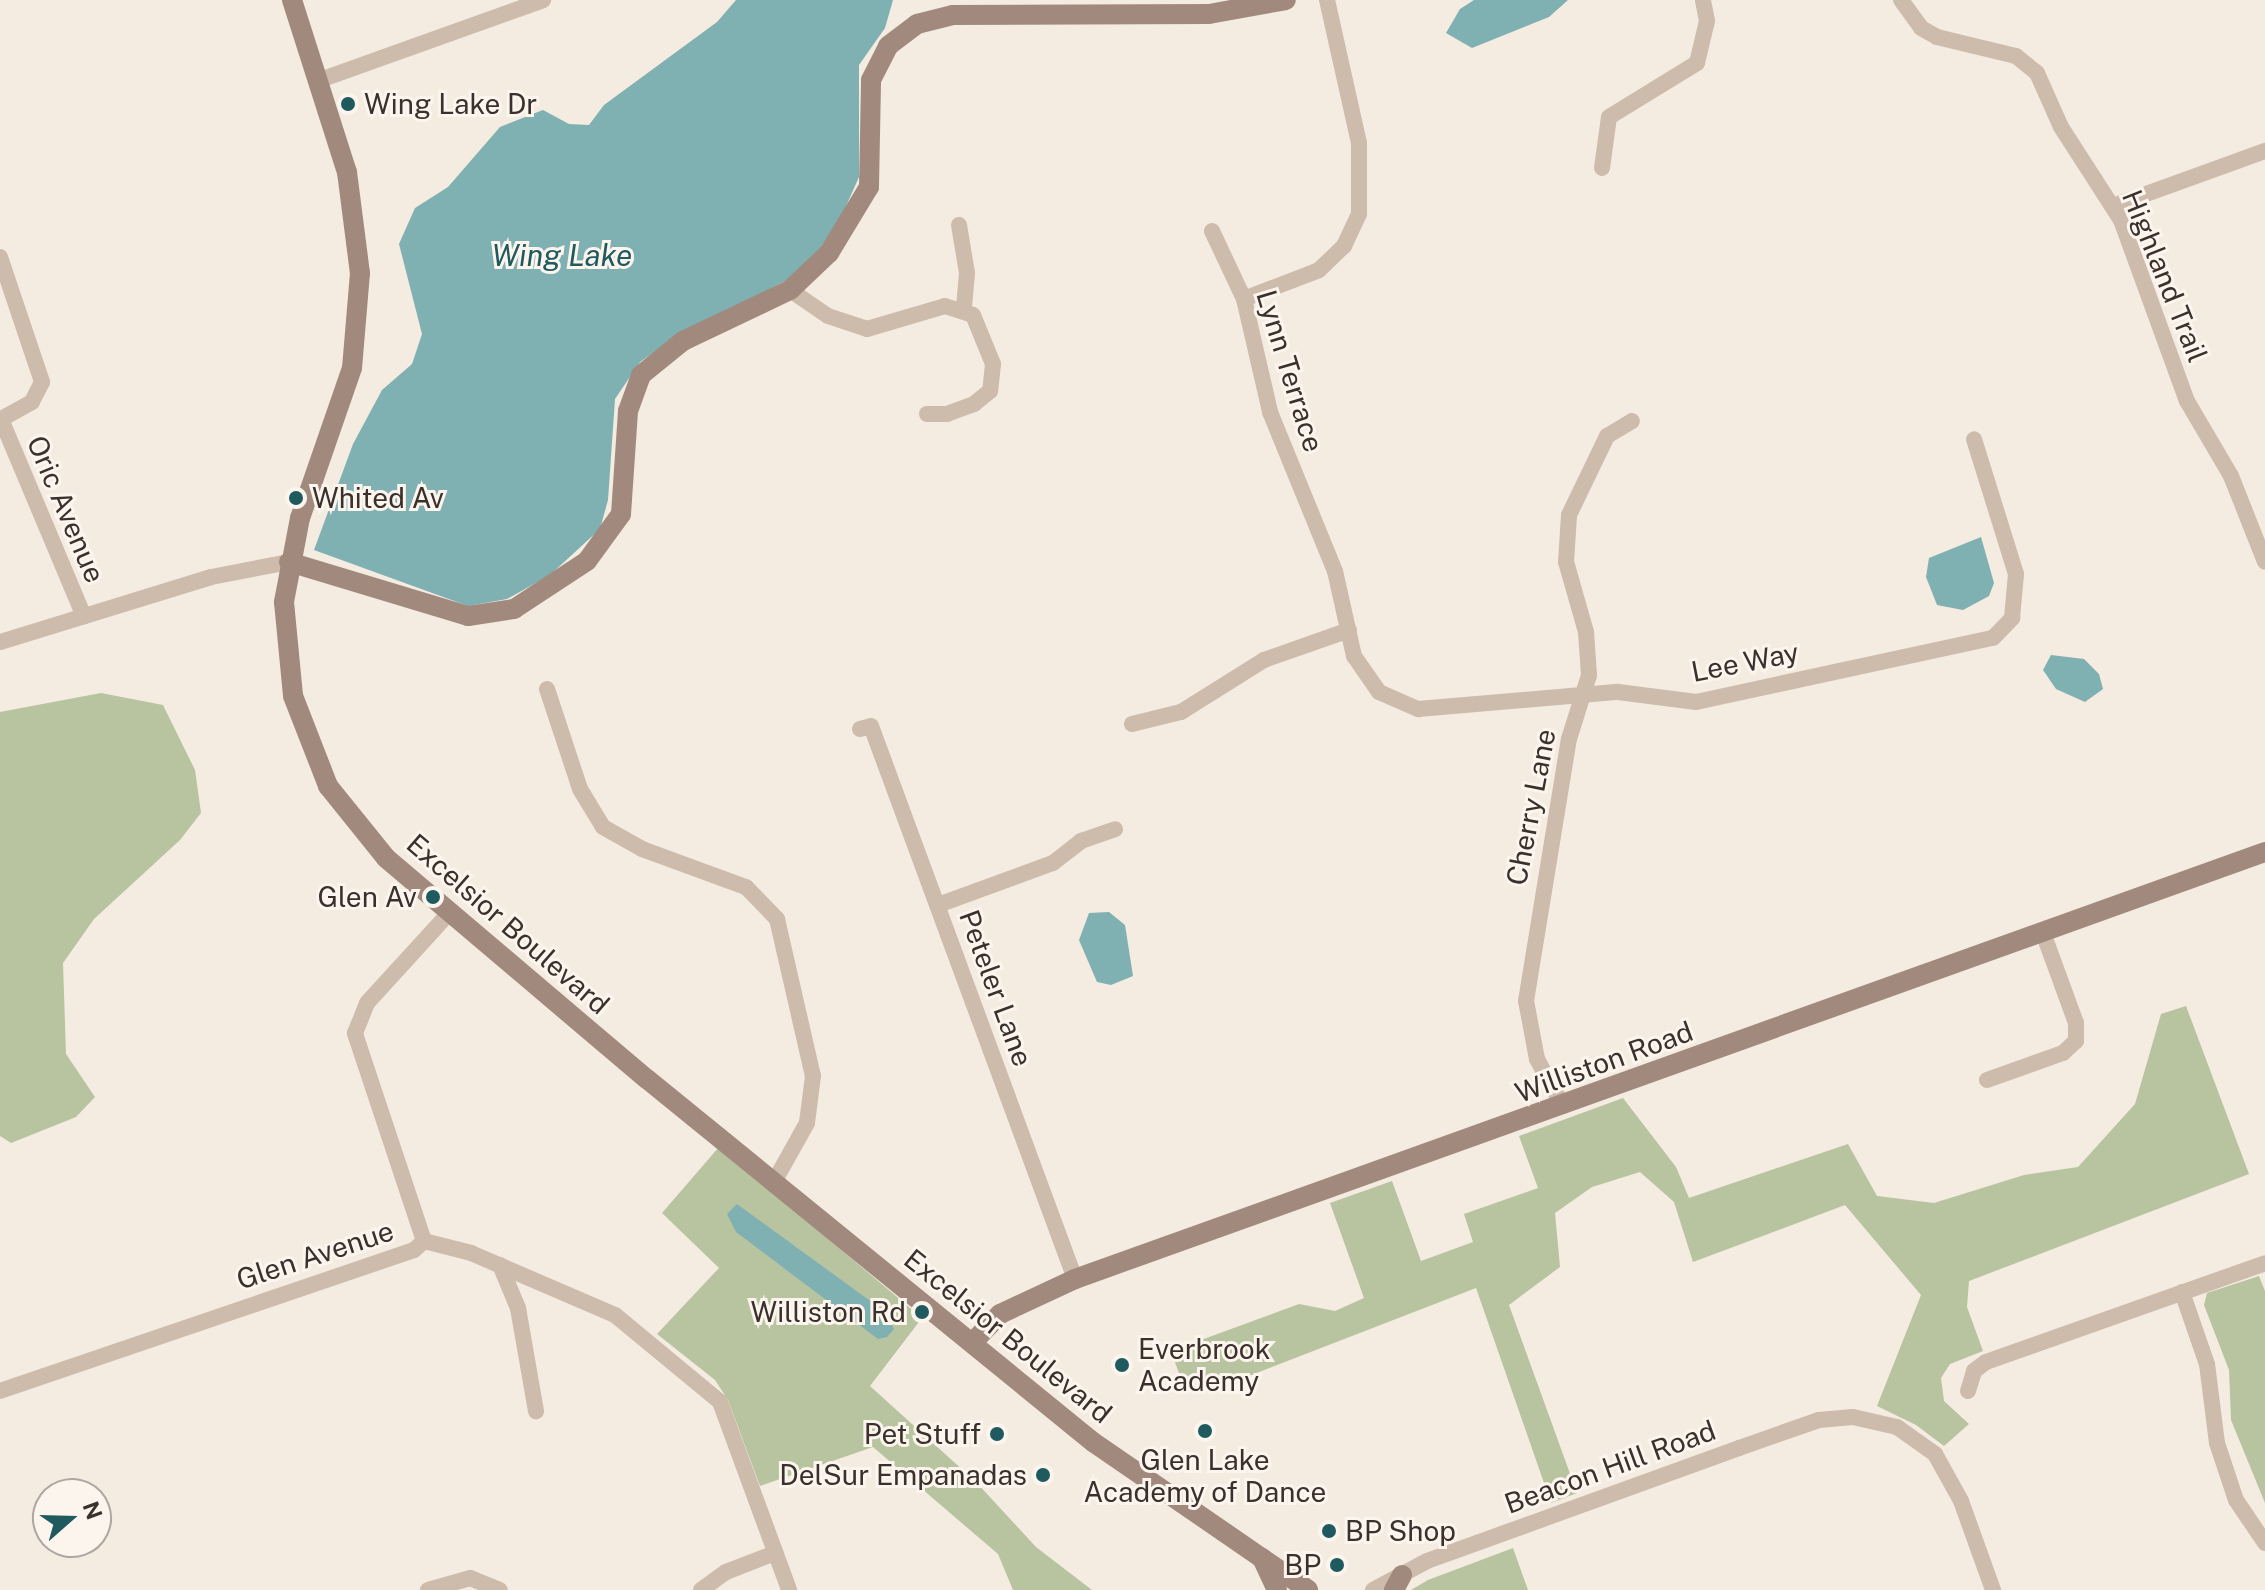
<!DOCTYPE html>
<style>
body{margin:0}
#map{position:relative;width:2265px;height:1590px;overflow:hidden;background:#f4ebe1;font-family:"Public Sans",sans-serif}
div>[style]{position:absolute}
.green>*{inset:0;background:#b8c4a0}
.water>*{inset:0;background:#7fb0b2}
.street>*{height:16px;margin:-8px;padding:0 8px;transform-origin:8px;border-radius:8px;background:#cdbbac}
.secondary>*{height:20px;margin:-10px;padding:0 10px;transform-origin:10px;border-radius:10px;background:#a18a7d}
.dots>*{width:22px;height:22px;translate:-50% -50%;box-sizing:border-box;border:4px solid #fbf5ee;border-radius:50%}
span{translate:-50% -50%;white-space:nowrap;text-align:center;line-height:1.15;-webkit-text-stroke:6px #fbf5ee;paint-order:stroke}
.poi-label{font-size:28px;color:#3b302b}
.left{translate:0 -50%;text-align:left}
.right{translate:-100% -50%;text-align:right}
.street-label{font-size:28px;color:#3b302b}
.water-label{font-size:30px;color:#1f5a5e;font-style:italic}
.north{position:absolute;left:32px;top:1478px;width:80px;height:80px;box-sizing:border-box;background:#fbf5ee;border:2px solid #aea6a0;border-radius:50%;rotate:70deg;font-size:22px;font-weight:700;line-height:32px;text-align:center;color:#3b302b}
.north::after{content:'';display:block;margin:auto;width:28px;height:36px;background:#1f5a5e;clip-path:polygon(50% 0,100% 100%,50% 72%,0 100%)}
</style>
<div id="map">
<div class="green">
<div style="clip-path:polygon(101px 693px,163px 705px,195px 770px,201px 813px,180px 840px,94px 919px,63px 963px,66px 1054px,95px 1097px,76px 1117px,11px 1143px,0 1136px,0 712px)"></div>
<div style="clip-path:polygon(2186px 1006px,2249px 1174px,1969px 1281px,1967px 1307px,1983px 1351px,1950px 1364px,1941px 1378px,1944px 1401px,1969px 1424px,1944px 1446px,1916px 1425px,1877px 1406px,1921px 1295px,1845px 1205px,1693px 1262px,1674px 1202px,1640px 1172px,1592px 1187px,1555px 1213px,1560px 1267px,1509px 1305px,1577px 1493px,1551px 1503px,1476px 1288px,1236px 1381px,1181px 1379px,1171px 1351px,1299px 1304px,1335px 1311px,1364px 1298px,1330px 1203px,1392px 1181px,1421px 1261px,1473px 1242px,1464px 1214px,1538px 1188px,1519px 1136px,1623px 1098px,1676px 1167px,1689px 1198px,1848px 1144px,1877px 1196px,1934px 1203px,2024px 1175px,2078px 1167px,2135px 1104px,2161px 1014px)"></div>
<div style="clip-path:polygon(719px 1147px,922px 1318px,870px 1386px,976px 1482px,1036px 1547px,1092px 1590px,1013px 1590px,998px 1554px,873px 1447px,760px 1486px,728px 1400px,715px 1380px,657px 1334px,719px 1268px,662px 1213px)"></div>
<div style="clip-path:polygon(2259px 1276px,2265px 1291px,2265px 1503px,2231px 1420px,2229px 1370px,2204px 1305px,2207px 1293px)"></div>
<div style="clip-path:polygon(1513px 1548px,1528px 1590px,1411px 1590px,1428px 1580px)"></div>
</div>
<div class="water">
<div style="clip-path:polygon(736px 0,893px 0,885px 28px,859px 65px,859px 177px,838px 224px,814px 256px,787px 280px,671px 340px,640px 362px,615px 399px,608px 500px,600px 529px,550px 575px,507px 599px,468px 606px,314px 550px,353px 444px,382px 390px,412px 364px,422px 334px,399px 244px,415px 208px,448px 187px,500px 127px,543px 110px,569px 124px,589px 125px,604px 105px,717px 22px)"></div>
<div style="clip-path:polygon(1474px 0,1568px 0,1549px 17px,1472px 48px,1446px 33px,1460px 9px)"></div>
<div style="clip-path:polygon(1981px 537px,1994px 583px,1989px 596px,1963px 610px,1937px 605px,1926px 577px,1929px 558px)"></div>
<div style="clip-path:polygon(2051px 655px,2084px 659px,2099px 674px,2103px 689px,2085px 702px,2056px 689px,2043px 670px)"></div>
<div style="clip-path:polygon(1109px 912px,1125px 925px,1133px 976px,1111px 985px,1097px 982px,1079px 940px,1089px 913px)"></div>
<div style="clip-path:polygon(737px 1204px,884px 1311px,894px 1329px,887px 1337px,878px 1339px,736px 1232px,727px 1214px)"></div>
</div>
<div class="street">
<div style="left:1901px;top:0;width:34px;rotate:54deg"></div>
<div style="left:1921px;top:28px;width:18px;rotate:29deg"></div>
<div style="left:1937px;top:37px;width:81px;rotate:13.5deg"></div>
<div style="left:2016px;top:56px;width:27px;rotate:39deg"></div>
<div style="left:2037px;top:73px;width:59px;rotate:66deg"></div>
<div style="left:2061px;top:127px;width:111px;rotate:57.2deg"></div>
<div style="left:2121px;top:220px;width:193px;rotate:70deg"></div>
<div style="left:2187px;top:401px;width:87px;rotate:59.6deg"></div>
<div style="left:2231px;top:476px;width:92px;rotate:68.4deg"></div>
<div style="left:320px;top:80px;width:237px;rotate:-19.7deg"></div>
<div style="left:1602px;top:168px;width:51px;rotate:-82.2deg"></div>
<div style="left:1609px;top:117px;width:103px;rotate:-31.5deg"></div>
<div style="left:1697px;top:63px;width:43px;rotate:-76.6deg"></div>
<div style="left:1707px;top:21px;width:21px;rotate:-101deg"></div>
<div style="left:2113px;top:206px;width:162px;rotate:-19.9deg"></div>
<div style="left:959px;top:225px;width:49px;rotate:80.5deg"></div>
<div style="left:967px;top:273px;width:35px;rotate:95deg"></div>
<div style="left:1212px;top:231px;width:75px;rotate:64.8deg"></div>
<div style="left:1244px;top:299px;width:116px;rotate:77deg"></div>
<div style="left:1270px;top:412px;width:172px;rotate:67.8deg"></div>
<div style="left:1335px;top:571px;width:87px;rotate:77.4deg"></div>
<div style="left:1354px;top:656px;width:44px;rotate:55.2deg"></div>
<div style="left:1379px;top:692px;width:43px;rotate:23.6deg"></div>
<div style="left:1418px;top:709px;width:201px;rotate:-4.9deg"></div>
<div style="left:1618px;top:692px;width:79px;rotate:7.3deg"></div>
<div style="left:1696px;top:702px;width:304px;rotate:-12.2deg"></div>
<div style="left:1993px;top:638px;width:28px;rotate:-46deg"></div>
<div style="left:2012px;top:618px;width:44px;rotate:-84.8deg"></div>
<div style="left:2016px;top:574px;width:141px;rotate:-107.3deg"></div>
<div style="left:0;top:257px;width:132px;rotate:71.4deg"></div>
<div style="left:42px;top:382px;width:22px;rotate:117deg"></div>
<div style="left:32px;top:402px;width:37px;rotate:151deg"></div>
<div style="left:790px;top:290px;width:46px;rotate:34.4deg"></div>
<div style="left:828px;top:316px;width:41px;rotate:18.4deg"></div>
<div style="left:867px;top:329px;width:81px;rotate:-16.4deg"></div>
<div style="left:945px;top:306px;width:29px;rotate:18deg"></div>
<div style="left:973px;top:315px;width:53px;rotate:67.8deg"></div>
<div style="left:993px;top:364px;width:27px;rotate:96deg"></div>
<div style="left:990px;top:391px;width:21px;rotate:141deg"></div>
<div style="left:974px;top:404px;width:29px;rotate:160deg"></div>
<div style="left:947px;top:414px;width:20px;rotate:180deg"></div>
<div style="left:1244px;top:299px;width:80px;rotate:-21.1deg"></div>
<div style="left:1319px;top:270px;width:35px;rotate:-44deg"></div>
<div style="left:1344px;top:246px;width:35px;rotate:-65deg"></div>
<div style="left:1359px;top:214px;width:71px;rotate:-90deg"></div>
<div style="left:1359px;top:143px;width:147px;rotate:-102.6deg"></div>
<div style="left:1px;top:419px;width:214px;rotate:67.2deg"></div>
<div style="left:0;top:642px;width:221px;rotate:-17.1deg"></div>
<div style="left:211px;top:577px;width:79px;rotate:-10.9deg"></div>
<div style="left:547px;top:689px;width:105px;rotate:71.7deg"></div>
<div style="left:580px;top:789px;width:44px;rotate:58.8deg"></div>
<div style="left:603px;top:827px;width:45px;rotate:29.4deg"></div>
<div style="left:642px;top:849px;width:111px;rotate:20.1deg"></div>
<div style="left:746px;top:887px;width:45px;rotate:45.9deg"></div>
<div style="left:777px;top:919px;width:161px;rotate:77.1deg"></div>
<div style="left:813px;top:1076px;width:47px;rotate:97.3deg"></div>
<div style="left:807px;top:1123px;width:68px;rotate:119.2deg"></div>
<div style="left:1132px;top:724px;width:50px;rotate:-13.8deg"></div>
<div style="left:1181px;top:712px;width:98px;rotate:-32.1deg"></div>
<div style="left:1264px;top:660px;width:90px;rotate:-19.4deg"></div>
<div style="left:860px;top:729px;width:11px;rotate:-15deg"></div>
<div style="left:871px;top:726px;width:589px;rotate:69.75deg"></div>
<div style="left:938px;top:905px;width:122px;rotate:-20.1deg"></div>
<div style="left:1053px;top:863px;width:36px;rotate:-38deg"></div>
<div style="left:1081px;top:841px;width:36px;rotate:-19deg"></div>
<div style="left:1987px;top:1080px;width:81px;rotate:-19.6deg"></div>
<div style="left:2063px;top:1053px;width:18px;rotate:-43deg"></div>
<div style="left:2076px;top:1041px;width:18px;rotate:-90deg"></div>
<div style="left:2076px;top:1023px;width:96px;rotate:-110.1deg"></div>
<div style="left:1563px;top:1106px;width:54px;rotate:-119deg"></div>
<div style="left:1537px;top:1059px;width:59px;rotate:-100.7deg"></div>
<div style="left:1526px;top:1001px;width:266px;rotate:-80.7deg"></div>
<div style="left:1569px;top:739px;width:67px;rotate:-72.6deg"></div>
<div style="left:1589px;top:675px;width:43px;rotate:-94deg"></div>
<div style="left:1586px;top:632px;width:73px;rotate:-105.9deg"></div>
<div style="left:1566px;top:562px;width:47px;rotate:-86.3deg"></div>
<div style="left:1569px;top:515px;width:88px;rotate:-64.3deg"></div>
<div style="left:1607px;top:436px;width:29px;rotate:-31deg"></div>
<div style="left:424px;top:1241px;width:49px;rotate:14.3deg"></div>
<div style="left:471px;top:1253px;width:157px;rotate:23.3deg"></div>
<div style="left:615px;top:1315px;width:136px;rotate:39.6deg"></div>
<div style="left:720px;top:1402px;width:200px;rotate:69.8deg"></div>
<div style="left:424px;top:1241px;width:219px;rotate:-108.4deg"></div>
<div style="left:355px;top:1033px;width:32px;rotate:-68deg"></div>
<div style="left:367px;top:1003px;width:125px;rotate:-47.6deg"></div>
<div style="left:500px;top:1265px;width:47px;rotate:67.3deg"></div>
<div style="left:518px;top:1308px;width:105px;rotate:80.1deg"></div>
<div style="left:2182px;top:1292px;width:76px;rotate:70.9deg"></div>
<div style="left:2207px;top:1364px;width:80px;rotate:82.8deg"></div>
<div style="left:2217px;top:1443px;width:60px;rotate:71.6deg"></div>
<div style="left:2236px;top:1500px;width:52px;rotate:56deg"></div>
<div style="left:0;top:1391px;width:437px;rotate:-18.8deg"></div>
<div style="left:414px;top:1250px;width:13px;rotate:-42deg"></div>
<div style="left:1968px;top:1391px;width:21px;rotate:-73deg"></div>
<div style="left:1974px;top:1371px;width:15px;rotate:-37deg"></div>
<div style="left:1986px;top:1362px;width:296px;rotate:-19.5deg"></div>
<div style="left:428px;top:1590px;width:44px;rotate:-15.9deg"></div>
<div style="left:470px;top:1578px;width:32px;rotate:22deg"></div>
<div style="left:701px;top:1590px;width:31px;rotate:-36deg"></div>
<div style="left:726px;top:1572px;width:53px;rotate:-21.2deg"></div>
<div style="left:1373px;top:1590px;width:61px;rotate:-28.2deg"></div>
<div style="left:1427px;top:1561px;width:332px;rotate:-19.9deg"></div>
<div style="left:1739px;top:1448px;width:85px;rotate:-19.3deg"></div>
<div style="left:1819px;top:1420px;width:34px;rotate:-5deg"></div>
<div style="left:1853px;top:1417px;width:45px;rotate:12.8deg"></div>
<div style="left:1897px;top:1427px;width:47px;rotate:35.4deg"></div>
<div style="left:1935px;top:1454px;width:54px;rotate:61deg"></div>
<div style="left:1961px;top:1501px;width:95px;rotate:70.2deg"></div>
</div>
<div class="secondary">
<div style="left:292px;top:0;width:181px;rotate:72.3deg"></div>
<div style="left:347px;top:172px;width:102px;rotate:82.7deg"></div>
<div style="left:360px;top:273px;width:95px;rotate:94.8deg"></div>
<div style="left:352px;top:368px;width:159px;rotate:109.1deg"></div>
<div style="left:300px;top:518px;width:86px;rotate:100.8deg"></div>
<div style="left:284px;top:602px;width:94px;rotate:84.5deg"></div>
<div style="left:293px;top:696px;width:97px;rotate:68.7deg"></div>
<div style="left:328px;top:786px;width:92px;rotate:51.1deg"></div>
<div style="left:386px;top:858px;width:342px;rotate:40.3deg"></div>
<div style="left:647px;top:1079px;width:575px;rotate:39.14deg"></div>
<div style="left:1093px;top:1442px;width:261px;rotate:34.5deg"></div>
<div style="left:289px;top:562px;width:187px;rotate:16.8deg"></div>
<div style="left:468px;top:616px;width:47px;rotate:-8.7deg"></div>
<div style="left:514px;top:609px;width:87px;rotate:-33.3deg"></div>
<div style="left:587px;top:561px;width:58px;rotate:-54.1deg"></div>
<div style="left:621px;top:514px;width:103px;rotate:-86.1deg"></div>
<div style="left:628px;top:411px;width:38px;rotate:-70deg"></div>
<div style="left:641px;top:375px;width:54px;rotate:-39deg"></div>
<div style="left:683px;top:341px;width:119px;rotate:-25.5deg"></div>
<div style="left:790px;top:290px;width:54px;rotate:-43.5deg"></div>
<div style="left:829px;top:253px;width:77px;rotate:-58.8deg"></div>
<div style="left:869px;top:187px;width:107px;rotate:-88.9deg"></div>
<div style="left:871px;top:80px;width:38px;rotate:-63deg"></div>
<div style="left:888px;top:46px;width:36px;rotate:-37deg"></div>
<div style="left:917px;top:24px;width:37px;rotate:-14deg"></div>
<div style="left:953px;top:15px;width:256px;rotate:-0.2deg"></div>
<div style="left:1209px;top:14px;width:78px;rotate:-10.3deg"></div>
<div style="left:973px;top:1342px;width:39px;rotate:-46deg"></div>
<div style="left:1000px;top:1314px;width:83px;rotate:-25deg"></div>
<div style="left:1075px;top:1279px;width:1264px;rotate:-19.74deg"></div>
<div style="left:1262px;top:1558px;width:35px;rotate:65deg"></div>
<div style="left:1394px;top:1590px;width:17px;rotate:-62deg"></div>
</div>
<div class="dots">
<div style="left:348px;top:104px;background:#1f5a5e"></div>
<div style="left:296px;top:498px;background:#1f5a5e"></div>
<div style="left:433px;top:897px;background:#1f5a5e"></div>
<div style="left:922px;top:1312px;background:#1f5a5e"></div>
<div style="left:1122px;top:1365px;background:#1f5a5e"></div>
<div style="left:1205px;top:1431px;background:#1f5a5e"></div>
<div style="left:997px;top:1434px;background:#1f5a5e"></div>
<div style="left:1043px;top:1475px;background:#1f5a5e"></div>
<div style="left:1329px;top:1531px;background:#1f5a5e"></div>
<div style="left:1337px;top:1565px;background:#1f5a5e"></div>
</div>
<div class="poi-label">
<span class="left" style="left:364px;top:104px">Wing Lake Dr</span>
<span class="left" style="left:312px;top:498px">Whited Av</span>
<span class="right" style="left:417px;top:897px">Glen Av</span>
<span class="right" style="left:906px;top:1312px">Williston Rd</span>
<span class="left" style="left:1138px;top:1365px">Everbrook<br>Academy</span>
<span class="right" style="left:981px;top:1434px">Pet Stuff</span>
<span style="left:1205px;top:1476px">Glen Lake<br>Academy of Dance</span>
<span class="right" style="left:1027px;top:1475px">DelSur Empanadas</span>
<span class="left" style="left:1345px;top:1531px">BP Shop</span>
<span class="right" style="left:1321px;top:1565px">BP</span>
</div>
<div class="street-label">
<span style="left:2165px;top:276px;rotate:68deg">Highland Trail</span>
<span style="left:1290px;top:371px;rotate:73deg">Lynn Terrace</span>
<span style="left:66px;top:509px;rotate:67deg">Oric Avenue</span>
<span style="left:1745px;top:662px;rotate:-11deg">Lee Way</span>
<span style="left:1531px;top:807px;rotate:-79deg">Cherry Lane</span>
<span style="left:508px;top:924px;rotate:41deg">Excelsior Boulevard</span>
<span style="left:996px;top:988px;rotate:70deg">Peteler Lane</span>
<span style="left:1604px;top:1062px;rotate:-20deg">Williston Road</span>
<span style="left:315px;top:1255px;rotate:-18deg">Glen Avenue</span>
<span style="left:1008px;top:1336px;rotate:39deg">Excelsior Boulevard</span>
<span style="left:1610px;top:1467px;rotate:-20deg">Beacon Hill Road</span>
</div>
<div class="water-label">
<span style="left:562px;top:255px">Wing Lake</span>
</div>
<div class="north">N</div>
</div>
